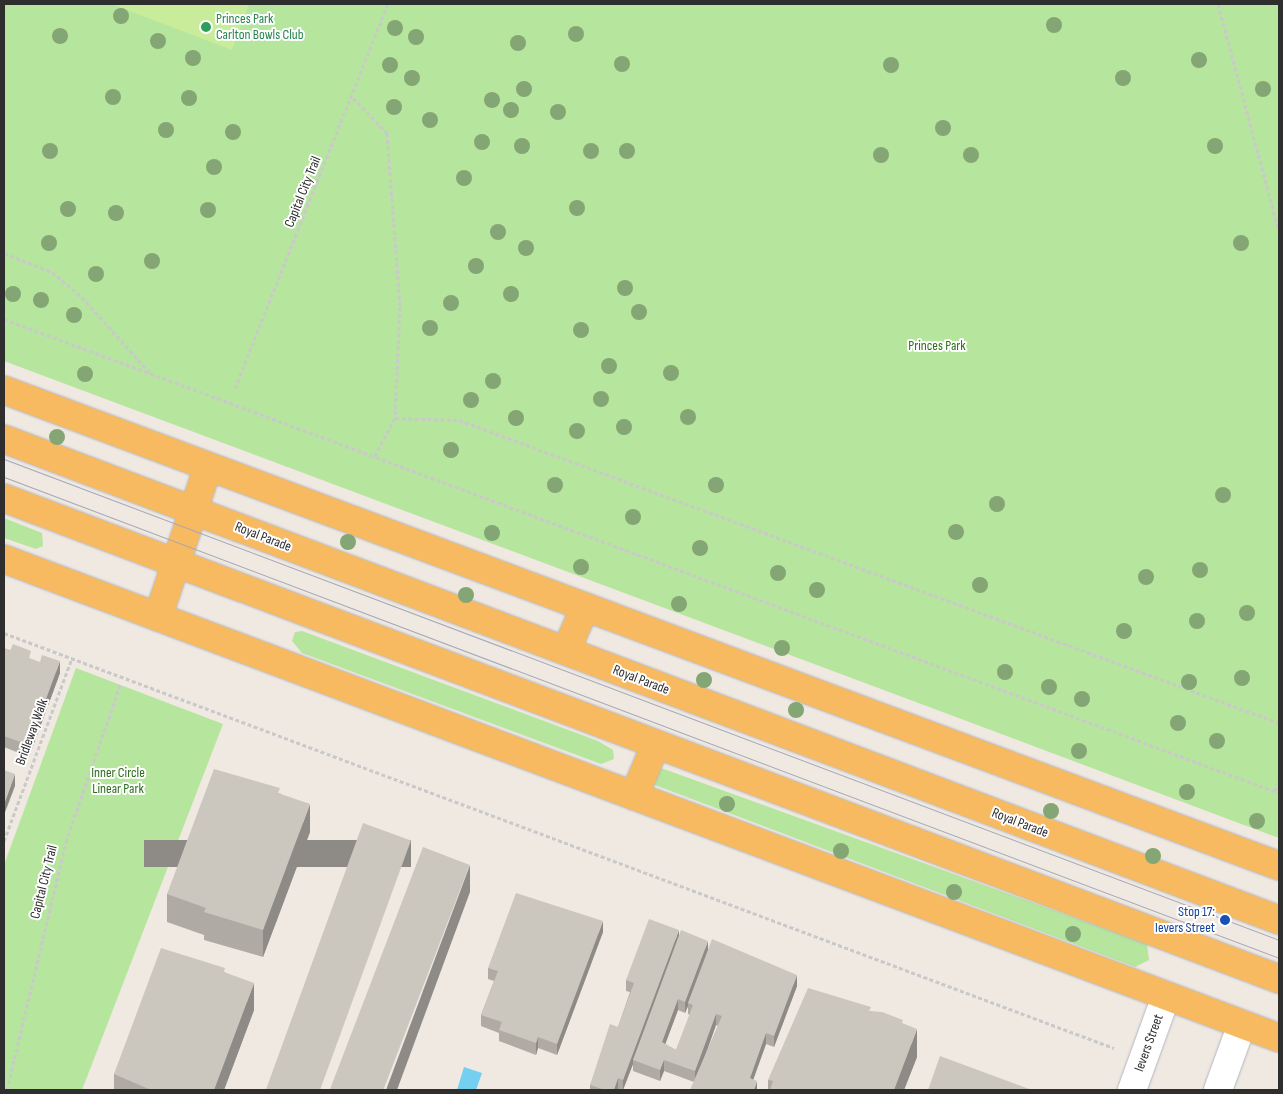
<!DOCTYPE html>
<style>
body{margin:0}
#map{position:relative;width:1283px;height:1094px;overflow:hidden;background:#efe9e1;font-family:"Sofia Sans Condensed",sans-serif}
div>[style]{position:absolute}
.green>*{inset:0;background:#b6e59e}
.pitch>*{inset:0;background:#c9ec9a}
.water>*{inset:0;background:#75cff0}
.path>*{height:3px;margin-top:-1.5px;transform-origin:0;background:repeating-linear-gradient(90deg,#c9c9c9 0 4px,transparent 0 6.5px)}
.roads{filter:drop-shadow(0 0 1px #b4b7c1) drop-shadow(0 0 1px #b4b7c1)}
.minor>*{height:28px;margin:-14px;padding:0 14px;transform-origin:14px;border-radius:14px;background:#fff}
.trunk>*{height:28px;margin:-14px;padding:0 14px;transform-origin:14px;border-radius:14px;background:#f8ba60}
.tram>*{height:1px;margin:-0.5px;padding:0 0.5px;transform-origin:0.5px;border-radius:0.5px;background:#a3a6b8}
.trees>*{width:16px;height:16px;margin:-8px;border-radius:50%;background:#84a574}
.wall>*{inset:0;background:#afaba4}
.shaded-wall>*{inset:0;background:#8e8b86;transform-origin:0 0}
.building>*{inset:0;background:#cbc7bf;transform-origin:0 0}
.dots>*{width:14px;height:14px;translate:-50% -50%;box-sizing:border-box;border:2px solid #fff;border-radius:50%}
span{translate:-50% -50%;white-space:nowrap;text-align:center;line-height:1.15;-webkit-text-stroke:4px #fff;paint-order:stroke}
.leisure-label{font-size:14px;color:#27864d}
.left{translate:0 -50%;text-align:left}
.street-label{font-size:14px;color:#2e2e2e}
.park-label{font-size:14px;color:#2c6e1b}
.transit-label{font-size:14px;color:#164399}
.right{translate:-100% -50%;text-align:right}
.frame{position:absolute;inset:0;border:5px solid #2e2e2e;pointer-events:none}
</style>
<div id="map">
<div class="green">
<div style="clip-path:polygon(4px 4px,1279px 4px,1279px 838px,4px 361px)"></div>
<div style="clip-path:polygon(4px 518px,42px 533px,43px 546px,36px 549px,4px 538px)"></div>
<div style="clip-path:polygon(302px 631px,598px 741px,613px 750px,614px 759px,601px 764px,302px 653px,292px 641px,295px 632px)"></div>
<div style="clip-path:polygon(76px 668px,223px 724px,82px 1090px,4px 1090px,4px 865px)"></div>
<div style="clip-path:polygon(650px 764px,1147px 944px,1149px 960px,1135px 967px,647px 782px)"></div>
</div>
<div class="pitch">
<div style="clip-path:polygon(111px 4px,249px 4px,232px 50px)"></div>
</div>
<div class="water">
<div style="clip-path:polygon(464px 1067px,482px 1073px,476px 1090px,457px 1090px)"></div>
</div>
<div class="path">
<div style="left:1218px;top:4px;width:236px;rotate:75deg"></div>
<div style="left:353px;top:98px;width:49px;rotate:45.8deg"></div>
<div style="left:387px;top:133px;width:174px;rotate:85.7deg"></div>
<div style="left:400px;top:307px;width:111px;rotate:92.6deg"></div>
<div style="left:395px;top:418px;width:44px;rotate:118.3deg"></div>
<div style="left:4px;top:253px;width:52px;rotate:21.6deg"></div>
<div style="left:52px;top:272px;width:39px;rotate:40deg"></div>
<div style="left:82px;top:297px;width:106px;rotate:48.1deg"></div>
<div style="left:4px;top:319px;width:1360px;rotate:20.39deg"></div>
<div style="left:235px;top:388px;width:413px;rotate:-68.3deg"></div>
<div style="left:395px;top:418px;width:64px;rotate:1.8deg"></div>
<div style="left:459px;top:420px;width:874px;rotate:20.28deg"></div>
<div style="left:4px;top:633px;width:1185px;rotate:20.5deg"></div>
<div style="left:1275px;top:791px;width:11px;rotate:-68deg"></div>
<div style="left:4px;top:841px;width:195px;rotate:-69.6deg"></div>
<div style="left:7px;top:1090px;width:255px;rotate:-76.6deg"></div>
<div style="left:66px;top:842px;width:166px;rotate:-71deg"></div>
</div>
<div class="roads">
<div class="minor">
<div style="left:1132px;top:1090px;width:100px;rotate:-70.1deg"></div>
<div style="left:1218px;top:1090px;width:70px;rotate:-70deg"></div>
</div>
<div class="trunk">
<div style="left:4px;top:390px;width:1361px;rotate:20.47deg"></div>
<div style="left:4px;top:439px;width:1363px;rotate:20.67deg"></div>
<div style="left:4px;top:498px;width:1363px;rotate:20.67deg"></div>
<div style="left:4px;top:559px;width:1362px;rotate:20.59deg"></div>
<div style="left:158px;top:617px;width:158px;rotate:-71.6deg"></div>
<div style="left:566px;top:651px;width:48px;rotate:-66.6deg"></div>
<div style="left:634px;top:796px;width:56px;rotate:-67.1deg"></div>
</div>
</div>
<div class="tram">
<div style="left:4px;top:459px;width:1363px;rotate:20.67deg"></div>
<div style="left:4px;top:477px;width:1363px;rotate:20.67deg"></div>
</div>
<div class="trees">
<div style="left:121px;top:16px"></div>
<div style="left:1054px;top:25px"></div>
<div style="left:395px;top:28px"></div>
<div style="left:576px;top:34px"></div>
<div style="left:60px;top:36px"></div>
<div style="left:416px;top:37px"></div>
<div style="left:158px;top:41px"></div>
<div style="left:518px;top:43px"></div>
<div style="left:193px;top:58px"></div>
<div style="left:1199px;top:60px"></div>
<div style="left:622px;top:64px"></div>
<div style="left:390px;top:65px"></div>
<div style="left:891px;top:65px"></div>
<div style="left:412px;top:78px"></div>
<div style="left:1123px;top:78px"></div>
<div style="left:524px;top:89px"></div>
<div style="left:1263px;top:89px"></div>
<div style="left:113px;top:97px"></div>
<div style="left:189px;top:98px"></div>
<div style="left:492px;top:100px"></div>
<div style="left:394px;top:107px"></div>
<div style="left:511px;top:110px"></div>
<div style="left:558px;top:112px"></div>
<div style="left:430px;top:120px"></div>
<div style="left:943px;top:128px"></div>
<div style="left:166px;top:130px"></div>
<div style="left:233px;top:132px"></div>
<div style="left:482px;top:142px"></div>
<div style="left:522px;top:146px"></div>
<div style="left:1215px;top:146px"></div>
<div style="left:50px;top:151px"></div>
<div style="left:591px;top:151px"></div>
<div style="left:627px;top:151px"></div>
<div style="left:881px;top:155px"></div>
<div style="left:971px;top:155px"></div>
<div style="left:214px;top:167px"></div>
<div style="left:464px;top:178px"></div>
<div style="left:577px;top:208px"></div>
<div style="left:68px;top:209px"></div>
<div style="left:208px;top:210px"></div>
<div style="left:116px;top:213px"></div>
<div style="left:498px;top:232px"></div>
<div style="left:49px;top:243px"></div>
<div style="left:1241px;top:243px"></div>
<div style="left:526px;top:248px"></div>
<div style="left:152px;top:261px"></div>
<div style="left:476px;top:266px"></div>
<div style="left:96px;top:274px"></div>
<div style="left:625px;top:288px"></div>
<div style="left:13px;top:294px"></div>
<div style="left:511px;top:294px"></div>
<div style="left:41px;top:300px"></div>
<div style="left:451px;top:303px"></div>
<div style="left:639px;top:312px"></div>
<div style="left:74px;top:315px"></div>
<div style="left:430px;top:328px"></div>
<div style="left:581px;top:330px"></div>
<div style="left:609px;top:366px"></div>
<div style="left:671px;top:373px"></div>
<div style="left:85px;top:374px"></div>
<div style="left:493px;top:381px"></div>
<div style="left:601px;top:399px"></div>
<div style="left:471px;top:400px"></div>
<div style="left:688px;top:417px"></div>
<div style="left:516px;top:418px"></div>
<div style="left:624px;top:427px"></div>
<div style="left:577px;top:431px"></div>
<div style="left:57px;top:437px"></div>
<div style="left:451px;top:450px"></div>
<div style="left:555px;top:485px"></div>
<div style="left:716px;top:485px"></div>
<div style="left:1223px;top:495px"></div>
<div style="left:997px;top:504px"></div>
<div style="left:633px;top:517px"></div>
<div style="left:956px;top:532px"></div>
<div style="left:492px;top:533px"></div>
<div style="left:348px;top:542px"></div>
<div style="left:700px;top:548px"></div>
<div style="left:581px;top:567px"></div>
<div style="left:1200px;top:570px"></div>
<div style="left:778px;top:573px"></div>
<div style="left:1146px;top:577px"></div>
<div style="left:980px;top:585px"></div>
<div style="left:817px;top:590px"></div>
<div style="left:466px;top:595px"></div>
<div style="left:679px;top:604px"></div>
<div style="left:1247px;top:613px"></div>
<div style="left:1197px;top:621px"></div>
<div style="left:1124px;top:631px"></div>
<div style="left:782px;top:648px"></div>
<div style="left:1005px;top:672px"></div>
<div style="left:1242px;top:678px"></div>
<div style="left:704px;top:680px"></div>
<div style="left:1189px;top:682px"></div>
<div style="left:1049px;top:687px"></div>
<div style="left:1082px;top:699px"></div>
<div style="left:796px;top:710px"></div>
<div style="left:1178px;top:723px"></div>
<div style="left:1217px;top:741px"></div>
<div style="left:1079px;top:751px"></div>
<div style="left:1187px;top:792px"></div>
<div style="left:727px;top:804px"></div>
<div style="left:1051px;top:811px"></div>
<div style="left:1257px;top:821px"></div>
<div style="left:841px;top:851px"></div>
<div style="left:1153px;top:856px"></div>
<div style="left:954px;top:892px"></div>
<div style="left:1073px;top:934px"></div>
</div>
<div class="wall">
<div style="clip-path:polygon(4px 648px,31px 659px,60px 673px,29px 757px,4px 747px)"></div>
<div style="clip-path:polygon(280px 793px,310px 832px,263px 957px,204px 940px,204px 935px,167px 922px,167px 894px)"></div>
<div style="clip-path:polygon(603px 932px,557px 1055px,538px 1048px,536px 1055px,499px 1041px,499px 1033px,481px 1026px,481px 1015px,494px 981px,488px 979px,488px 968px)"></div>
<div style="clip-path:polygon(evenodd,679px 937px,708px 950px,797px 986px,774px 1047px,766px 1044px,753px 1079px,757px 1090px,694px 1082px,664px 1071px,660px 1081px,633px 1071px,633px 1064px,623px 1090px,590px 1090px,590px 1085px,618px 1027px,630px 992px,626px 991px,626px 980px,679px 937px,688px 1006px,688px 1014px,690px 1015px,676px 1050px,665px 1044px,678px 1010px,685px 1013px,688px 1006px,679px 937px,716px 1025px,718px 1026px,706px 1054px,716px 1025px)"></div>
<div style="clip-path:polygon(225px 972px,254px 1010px,224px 1090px,114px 1090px,114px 1074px)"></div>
<div style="clip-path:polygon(871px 1011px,903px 1024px,917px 1057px,904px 1090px,768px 1090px,768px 1080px)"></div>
</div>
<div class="shaded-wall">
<div style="clip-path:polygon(60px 661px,60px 673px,29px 757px,29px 745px)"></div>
<div style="clip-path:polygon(15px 774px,15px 786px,4px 815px,4px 804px)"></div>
<div style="clip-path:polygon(310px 804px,310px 832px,263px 957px,263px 930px)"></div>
<div style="left:411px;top:840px;width:27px;height:267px;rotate:90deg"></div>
<div style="clip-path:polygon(470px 865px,470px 892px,397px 1090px,386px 1090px)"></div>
<div style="clip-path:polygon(603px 921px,603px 932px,557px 1055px,557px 1044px)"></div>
<div style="clip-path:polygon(679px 930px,679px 941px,633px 1060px,633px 1064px,623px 1090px,623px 1080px)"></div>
<div style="clip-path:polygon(708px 941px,708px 952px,688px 1003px,688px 1006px,685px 1013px,685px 1002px)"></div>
<div style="clip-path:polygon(797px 975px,797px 986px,774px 1047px,774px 1036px)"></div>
<div style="clip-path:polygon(254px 983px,254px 1010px,224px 1090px,214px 1090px)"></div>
<div style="clip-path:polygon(678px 999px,678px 1010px,662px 1053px,662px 1042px)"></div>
<div style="clip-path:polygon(716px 1014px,716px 1025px,695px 1083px,695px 1071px)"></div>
<div style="clip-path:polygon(917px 1029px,917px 1057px,904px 1090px,894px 1090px)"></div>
<div style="clip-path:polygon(766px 1033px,766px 1044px,750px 1089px,750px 1078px)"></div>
<div style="clip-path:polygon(538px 1037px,538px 1048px,536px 1055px,536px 1043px)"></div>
<div style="clip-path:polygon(664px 1060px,664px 1071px,660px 1081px,660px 1070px)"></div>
<div style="clip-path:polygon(618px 1078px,618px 1090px,614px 1090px)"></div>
<div style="clip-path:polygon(757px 1081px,757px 1090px,754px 1090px)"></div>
</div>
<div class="building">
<div style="clip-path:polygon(13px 644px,31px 651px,29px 658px,40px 662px,42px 655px,60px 661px,29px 745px,4px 736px,4px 648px,10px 651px)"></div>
<div style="clip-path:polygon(214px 769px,280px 788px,278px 793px,310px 804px,263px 930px,204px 912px,206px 908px,167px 894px)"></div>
<div style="clip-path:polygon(4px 770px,15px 774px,4px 804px)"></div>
<div style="left:363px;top:823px;width:51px;height:285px;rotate:20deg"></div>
<div style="left:423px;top:847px;width:50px;height:259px;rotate:21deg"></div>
<div style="clip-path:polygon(516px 893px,603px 921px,557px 1044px,538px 1037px,536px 1043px,499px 1030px,502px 1022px,481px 1015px,498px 971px,488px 968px)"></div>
<div style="clip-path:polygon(649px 919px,679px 930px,623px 1080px,618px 1078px,614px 1090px,605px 1090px,590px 1085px,610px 1024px,618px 1027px,634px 983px,626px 980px)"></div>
<div style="clip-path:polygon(681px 930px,708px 941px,685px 1002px,678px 999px,662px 1042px,676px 1050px,693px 1005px,688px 1003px,712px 939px,797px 975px,774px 1036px,766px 1033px,750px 1078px,757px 1081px,754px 1090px,690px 1090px,722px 1016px,716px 1014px,695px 1071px,664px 1060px,660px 1070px,633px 1060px)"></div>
<div style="clip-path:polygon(161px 948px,225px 968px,224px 972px,254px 983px,214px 1090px,151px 1090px,114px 1074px)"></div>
<div style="clip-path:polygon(808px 988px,871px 1007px,869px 1011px,882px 1012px,903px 1020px,902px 1023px,917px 1029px,894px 1090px,770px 1090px,773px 1081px,768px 1080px)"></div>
<div style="clip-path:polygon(940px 1056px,1032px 1090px,928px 1090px)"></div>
</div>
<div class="dots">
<div style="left:206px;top:27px;background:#2e9e5b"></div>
<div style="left:1225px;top:920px;background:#1a4fb4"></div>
</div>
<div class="leisure-label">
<span class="left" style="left:216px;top:27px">Princes Park<br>Carlton Bowls Club</span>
</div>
<div class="street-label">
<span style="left:303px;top:192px;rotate:-68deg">Capital City Trail</span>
<span style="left:263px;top:537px;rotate:21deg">Royal Parade</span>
<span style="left:641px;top:680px;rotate:21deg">Royal Parade</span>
<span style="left:32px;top:732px;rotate:-70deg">Bridleway Walk</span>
<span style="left:1020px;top:823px;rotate:21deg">Royal Parade</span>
<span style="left:44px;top:882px;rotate:-76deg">Capital City Trail</span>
<span style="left:1149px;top:1043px;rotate:-70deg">Ievers Street</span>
</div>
<div class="park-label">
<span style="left:937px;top:346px">Princes Park</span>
<span style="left:118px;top:781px">Inner Circle<br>Linear Park</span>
</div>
<div class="transit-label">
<span class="right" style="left:1215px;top:920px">Stop 17:<br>Ievers Street</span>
</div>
<div class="frame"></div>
</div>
